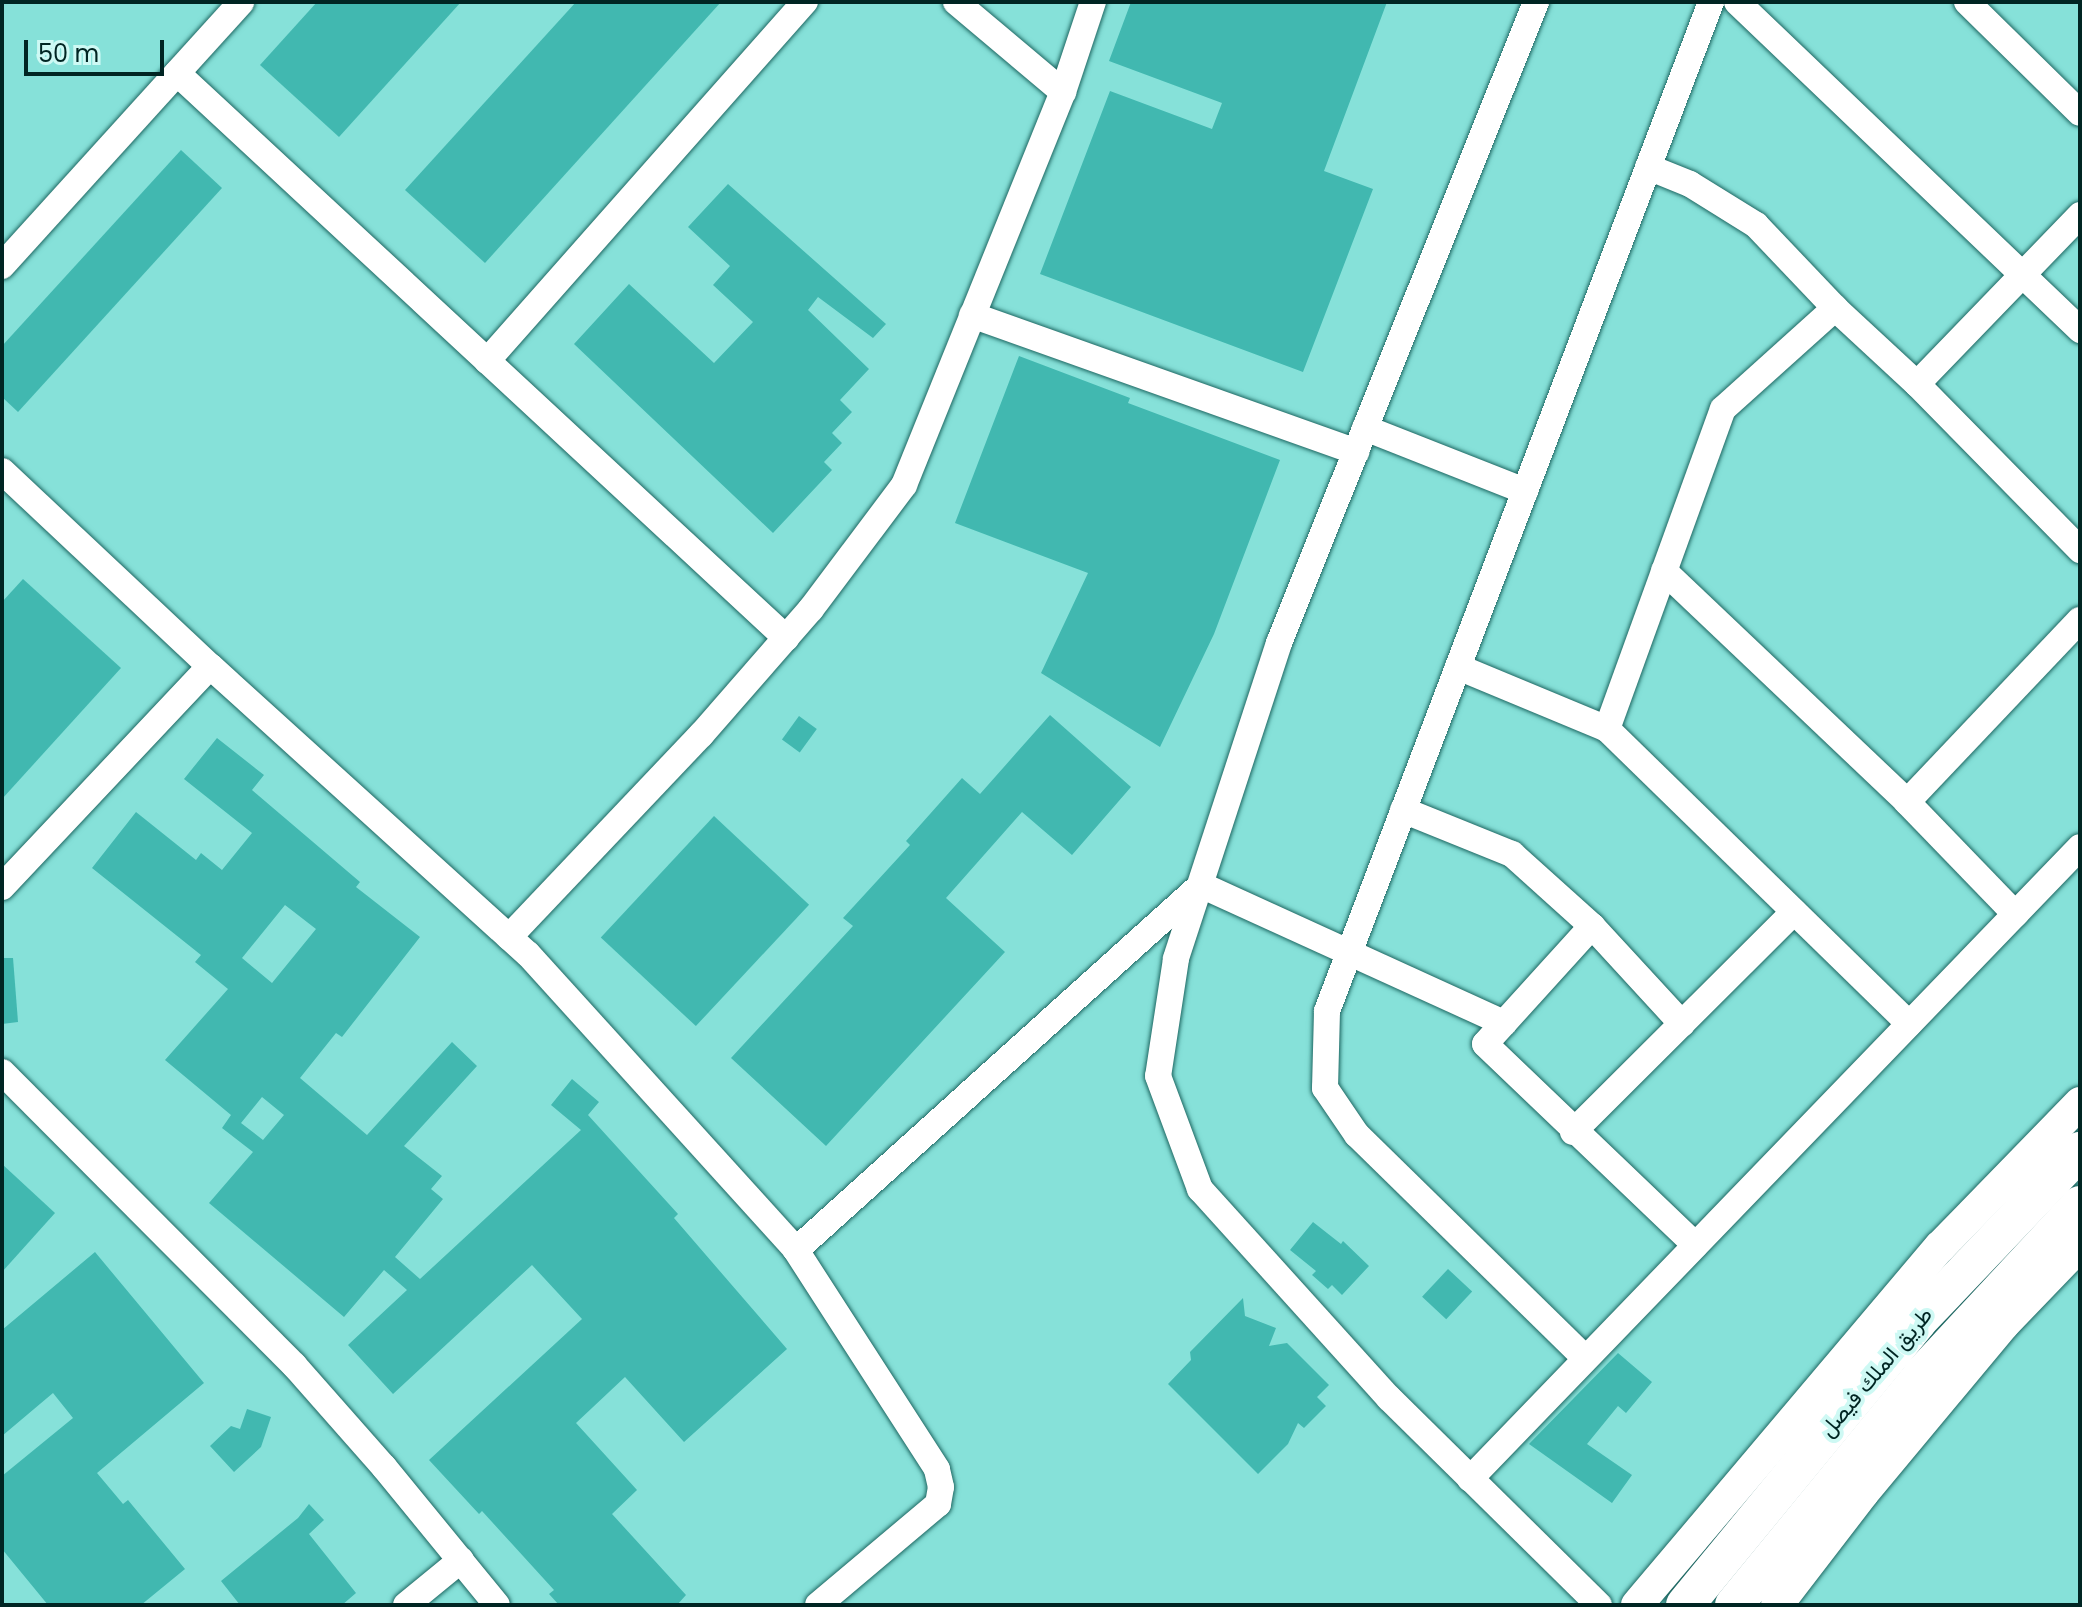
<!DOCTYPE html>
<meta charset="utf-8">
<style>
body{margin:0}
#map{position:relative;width:2082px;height:1607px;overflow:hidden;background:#86e1d9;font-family:Poppins,Vazirmatn,sans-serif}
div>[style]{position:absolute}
.building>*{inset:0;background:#41b8b0;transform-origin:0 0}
.roads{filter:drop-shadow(0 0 2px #1e6762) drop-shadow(0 0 2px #1e6762)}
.minor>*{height:26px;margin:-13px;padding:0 13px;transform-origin:13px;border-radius:13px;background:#fff}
.major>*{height:32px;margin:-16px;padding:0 16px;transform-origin:16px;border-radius:16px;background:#fff}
.highway>*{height:38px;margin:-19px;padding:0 19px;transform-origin:19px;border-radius:19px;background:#fff}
span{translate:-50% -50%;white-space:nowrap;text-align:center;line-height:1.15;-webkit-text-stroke:8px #cef9f4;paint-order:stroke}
.street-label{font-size:22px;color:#002523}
.frame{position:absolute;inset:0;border:4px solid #002523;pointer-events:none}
.scale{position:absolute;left:24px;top:40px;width:140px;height:36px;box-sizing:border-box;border:4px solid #002523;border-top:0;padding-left:10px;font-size:24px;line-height:28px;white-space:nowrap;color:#002523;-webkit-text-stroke:6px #cef9f4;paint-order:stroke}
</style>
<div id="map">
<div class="building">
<div style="clip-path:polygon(317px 2px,461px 2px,339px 137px,260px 65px)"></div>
<div style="clip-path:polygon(576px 2px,721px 2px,485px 263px,405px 190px)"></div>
<div style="clip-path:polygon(1131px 2px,1387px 2px,1324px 171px,1373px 189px,1303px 372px,1040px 274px,1110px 91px,1212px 129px,1222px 103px,1109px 61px)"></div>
<div style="clip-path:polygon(181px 150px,222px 188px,18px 412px,2px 397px,2px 346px)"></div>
<div style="clip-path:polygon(728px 184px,886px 324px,873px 338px,818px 297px,808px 310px,869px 369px,840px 400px,852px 412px,832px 433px,842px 443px,824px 462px,832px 470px,773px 533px,574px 344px,629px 284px,714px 363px,753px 322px,713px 285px,730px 266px,688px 227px)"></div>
<div style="clip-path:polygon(1019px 356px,1130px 398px,1128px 403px,1280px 460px,1214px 634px,1160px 747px,1041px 673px,1088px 573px,955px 523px)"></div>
<div style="clip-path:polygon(23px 579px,121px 668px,2px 799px,2px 602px)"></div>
<div style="clip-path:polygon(1050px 715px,1131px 787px,1072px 855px,1022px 812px,946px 898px,1005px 952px,826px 1146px,731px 1058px,853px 926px,843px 918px,910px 845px,906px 841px,962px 778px,980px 794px)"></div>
<div style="left:799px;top:716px;width:22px;height:29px;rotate:36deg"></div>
<div style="clip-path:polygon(evenodd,217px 738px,264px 775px,252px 790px,360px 882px,356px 887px,420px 937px,342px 1037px,336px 1033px,300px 1078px,367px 1135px,452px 1042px,477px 1066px,404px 1146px,442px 1176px,431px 1189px,443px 1199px,395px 1257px,420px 1279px,581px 1130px,551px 1105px,572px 1079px,599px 1102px,588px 1115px,678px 1214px,674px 1218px,787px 1349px,684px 1442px,625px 1377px,576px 1423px,637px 1490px,612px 1514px,686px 1595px,677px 1605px,559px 1605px,549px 1594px,554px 1590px,482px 1511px,479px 1514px,429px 1460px,582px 1319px,532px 1265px,393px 1394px,348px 1345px,407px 1290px,384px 1270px,344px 1317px,209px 1203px,253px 1152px,222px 1128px,231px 1115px,165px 1060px,228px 989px,195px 962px,201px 955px,92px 868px,136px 812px,196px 860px,201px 853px,222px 870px,252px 833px,184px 779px,217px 738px,285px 905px,316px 929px,272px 983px,242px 958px,285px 905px,217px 738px,262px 1097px,284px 1115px,263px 1140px,241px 1123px,262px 1097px)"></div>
<div style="left:714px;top:816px;width:130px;height:166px;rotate:43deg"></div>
<div style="clip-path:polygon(2px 958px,13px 958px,18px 1022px,2px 1024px)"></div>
<div style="clip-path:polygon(2px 1164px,55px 1213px,2px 1272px)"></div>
<div style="clip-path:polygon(1313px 1222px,1341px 1244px,1343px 1241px,1369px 1266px,1342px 1295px,1332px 1285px,1328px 1289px,1312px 1275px,1316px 1271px,1290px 1250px)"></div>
<div style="clip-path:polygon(95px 1252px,204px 1383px,97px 1473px,123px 1504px,128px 1500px,185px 1569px,141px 1605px,48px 1605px,2px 1549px,2px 1476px,73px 1418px,53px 1393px,2px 1436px,2px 1330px)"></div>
<div style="left:1448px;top:1269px;width:33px;height:38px;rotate:43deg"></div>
<div style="clip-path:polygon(1243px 1298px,1245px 1316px,1276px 1328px,1269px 1346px,1287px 1343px,1329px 1385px,1317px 1397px,1326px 1406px,1304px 1428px,1298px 1423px,1288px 1444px,1258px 1474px,1168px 1384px,1191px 1360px,1190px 1352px)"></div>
<div style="clip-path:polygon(1618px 1353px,1652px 1382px,1626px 1413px,1618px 1406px,1587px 1444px,1632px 1475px,1612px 1503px,1529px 1444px)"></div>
<div style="clip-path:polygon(247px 1409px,271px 1417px,261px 1447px,234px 1472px,210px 1446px,231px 1426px,240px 1429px)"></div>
<div style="clip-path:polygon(309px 1504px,324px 1520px,309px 1534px,356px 1593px,342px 1605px,240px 1605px,221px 1581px,298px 1518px)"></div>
</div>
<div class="roads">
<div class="minor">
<div style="left:956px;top:2px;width:140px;rotate:40.1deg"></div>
<div style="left:1536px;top:2px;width:691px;rotate:111.85deg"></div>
<div style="left:1279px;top:643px;width:332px;rotate:108.1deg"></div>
<div style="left:1176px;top:959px;width:118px;rotate:98.7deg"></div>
<div style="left:1158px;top:1076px;width:121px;rotate:69.6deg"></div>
<div style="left:1200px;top:1189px;width:282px;rotate:47.9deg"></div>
<div style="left:1389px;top:1398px;width:295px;rotate:44.6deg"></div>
<div style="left:1737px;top:2px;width:475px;rotate:43.7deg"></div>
<div style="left:1967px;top:2px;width:158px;rotate:44.5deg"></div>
<div style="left:177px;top:73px;width:831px;rotate:42.85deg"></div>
<div style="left:1648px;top:167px;width:45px;rotate:22deg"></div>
<div style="left:1690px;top:184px;width:78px;rotate:31.8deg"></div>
<div style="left:1756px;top:225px;width:115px;rotate:46.4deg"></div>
<div style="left:1835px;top:308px;width:112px;rotate:42.8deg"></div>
<div style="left:1917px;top:384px;width:233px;rotate:45.5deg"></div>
<div style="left:2px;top:266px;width:356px;rotate:-47.8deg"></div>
<div style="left:972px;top:315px;width:408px;rotate:19.6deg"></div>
<div style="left:487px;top:361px;width:480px;rotate:-48.5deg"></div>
<div style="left:1917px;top:384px;width:235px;rotate:-46deg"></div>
<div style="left:1365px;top:428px;width:172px;rotate:21.5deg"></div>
<div style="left:2px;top:471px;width:285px;rotate:43.2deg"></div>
<div style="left:210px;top:666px;width:429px;rotate:42.2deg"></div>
<div style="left:528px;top:954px;width:399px;rotate:47.8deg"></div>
<div style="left:1664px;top:571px;width:335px;rotate:43.5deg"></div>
<div style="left:1907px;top:802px;width:156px;rotate:46deg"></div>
<div style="left:1458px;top:667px;width:161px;rotate:22.6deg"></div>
<div style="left:1607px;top:729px;width:422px;rotate:44.3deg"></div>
<div style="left:1607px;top:729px;width:340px;rotate:-70.1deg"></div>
<div style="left:1723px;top:409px;width:151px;rotate:-42deg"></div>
<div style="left:1907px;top:802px;width:251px;rotate:-46.5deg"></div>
<div style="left:1403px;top:810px;width:118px;rotate:22deg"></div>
<div style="left:1512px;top:854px;width:108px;rotate:42deg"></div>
<div style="left:1592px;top:926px;width:133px;rotate:47.4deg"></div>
<div style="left:2px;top:887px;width:303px;rotate:-46.7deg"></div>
<div style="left:1592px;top:926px;width:159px;rotate:132.2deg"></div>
<div style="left:1485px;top:1044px;width:291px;rotate:43.7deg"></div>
<div style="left:509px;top:937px;width:279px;rotate:-46.5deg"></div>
<div style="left:701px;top:735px;width:167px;rotate:-48.9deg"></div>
<div style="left:811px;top:609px;width:155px;rotate:-53.1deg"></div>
<div style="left:904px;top:485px;width:424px;rotate:-68deg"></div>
<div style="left:1063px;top:92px;width:95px;rotate:-71.6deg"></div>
<div style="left:2px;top:1072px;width:414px;rotate:45.1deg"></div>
<div style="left:294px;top:1365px;width:136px;rotate:48.6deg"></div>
<div style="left:384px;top:1467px;width:178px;rotate:50.7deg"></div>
<div style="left:1573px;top:1132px;width:312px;rotate:-44.9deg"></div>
<div style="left:1585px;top:1358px;width:319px;rotate:-135.6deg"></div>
<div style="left:1357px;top:1135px;width:57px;rotate:-124.2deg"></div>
<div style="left:1325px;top:1088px;width:77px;rotate:-88.5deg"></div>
<div style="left:1327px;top:1011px;width:1080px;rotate:-69.16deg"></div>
<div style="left:1470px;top:1479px;width:878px;rotate:-46.01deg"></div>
<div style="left:406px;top:1605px;width:71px;rotate:-39.3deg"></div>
<div style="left:818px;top:1605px;width:157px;rotate:-40.1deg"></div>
<div style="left:938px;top:1504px;width:17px;rotate:-80deg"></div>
<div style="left:941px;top:1487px;width:18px;rotate:-103deg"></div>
<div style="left:937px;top:1469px;width:260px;rotate:-122.8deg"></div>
<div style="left:796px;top:1250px;width:545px;rotate:-42.03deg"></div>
<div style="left:1201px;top:885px;width:333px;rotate:24.5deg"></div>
</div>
<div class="major">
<div style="left:1637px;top:1605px;width:469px;rotate:-49.8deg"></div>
<div style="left:1940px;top:1247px;width:201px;rotate:-45.8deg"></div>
<div style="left:1777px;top:1605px;width:141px;rotate:-52.5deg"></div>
<div style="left:1863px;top:1493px;width:219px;rotate:-50.2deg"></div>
<div style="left:2003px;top:1325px;width:111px;rotate:-46.1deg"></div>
</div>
<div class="highway">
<div style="left:1685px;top:1605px;width:367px;rotate:-50.6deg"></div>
<div style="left:1918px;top:1321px;width:235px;rotate:-46.4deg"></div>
<div style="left:1734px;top:1605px;width:297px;rotate:-50.7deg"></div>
<div style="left:1922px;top:1375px;width:232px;rotate:-47.1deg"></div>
</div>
</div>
<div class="street-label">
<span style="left:1876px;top:1372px;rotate:-50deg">طريق الملك فيصل</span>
</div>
<div class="frame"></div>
<div class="scale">50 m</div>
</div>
